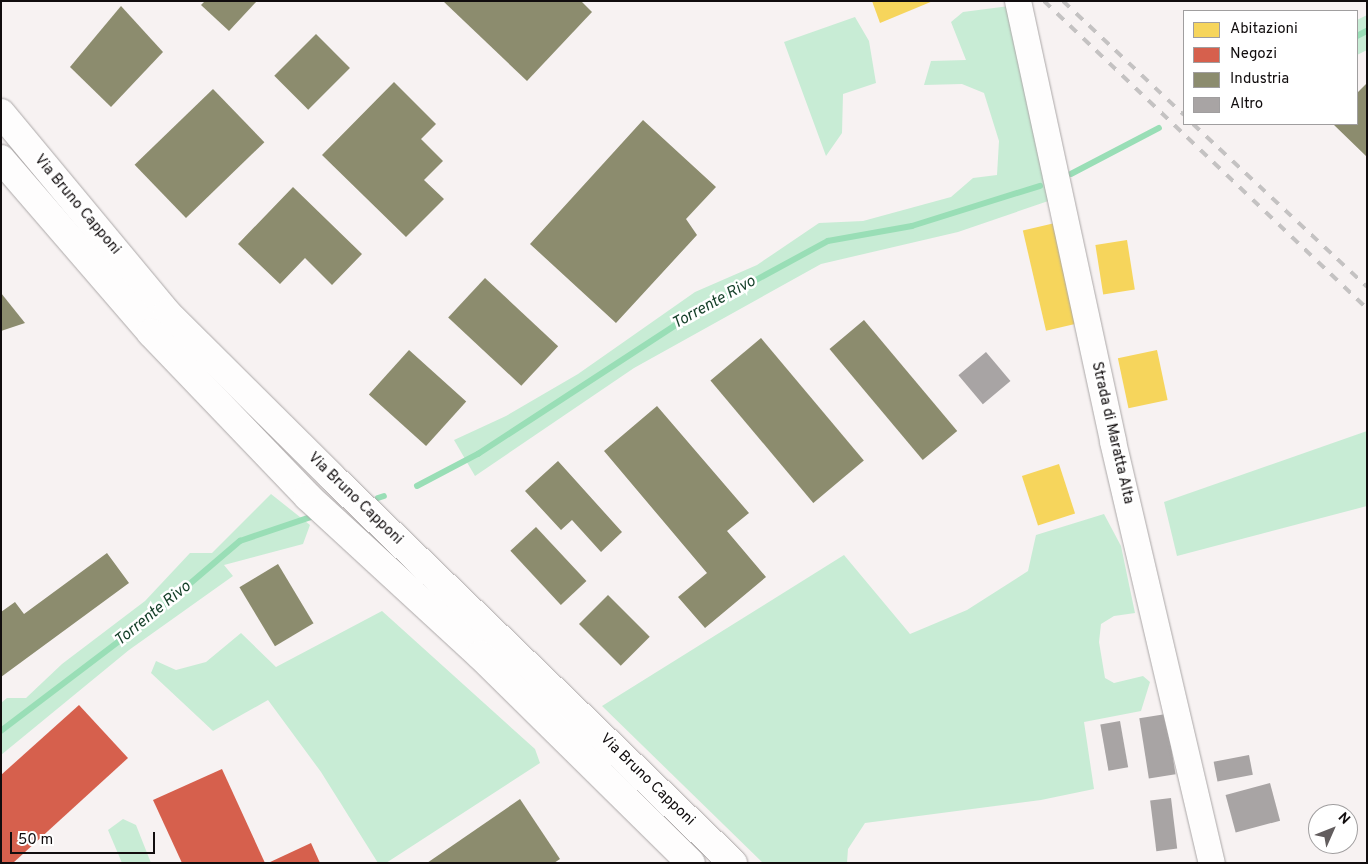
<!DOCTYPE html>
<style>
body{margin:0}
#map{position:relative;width:1368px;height:864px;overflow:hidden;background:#f7f2f2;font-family:Overpass,sans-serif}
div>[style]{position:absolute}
.green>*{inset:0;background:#c8ecd5}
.homes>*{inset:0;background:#f6d55c;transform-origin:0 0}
.shops>*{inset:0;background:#d6604d}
.industry>*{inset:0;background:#8c8c6e;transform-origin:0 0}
.stream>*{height:5.5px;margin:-2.75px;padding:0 2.75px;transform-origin:2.75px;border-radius:2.75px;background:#99deb6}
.building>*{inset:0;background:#a8a4a4;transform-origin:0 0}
.roads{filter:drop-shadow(0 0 1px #aba7a7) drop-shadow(0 0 1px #aba7a7)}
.minor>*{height:26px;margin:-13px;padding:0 13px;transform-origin:13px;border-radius:13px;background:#fefdfd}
.major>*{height:28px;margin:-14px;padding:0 14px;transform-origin:14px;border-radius:14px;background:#fefdfd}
.rail>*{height:4px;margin-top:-2px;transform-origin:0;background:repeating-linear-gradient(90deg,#c4c2c2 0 9px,transparent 0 18px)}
span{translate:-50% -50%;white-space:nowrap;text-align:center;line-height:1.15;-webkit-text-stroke:5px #fff;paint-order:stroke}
.street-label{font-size:15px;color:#110d0e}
.water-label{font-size:16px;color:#143f28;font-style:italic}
.frame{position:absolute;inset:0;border:2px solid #110d0e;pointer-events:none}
.legend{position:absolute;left:1183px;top:10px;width:175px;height:115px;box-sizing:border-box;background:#fff;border:1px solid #a09e9f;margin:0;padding:6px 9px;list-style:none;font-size:15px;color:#110d0e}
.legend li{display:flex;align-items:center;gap:10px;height:25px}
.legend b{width:25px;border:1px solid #a09e9f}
.north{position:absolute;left:1308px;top:804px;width:50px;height:50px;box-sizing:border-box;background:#fff;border:1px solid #a09e9f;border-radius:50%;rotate:46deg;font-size:14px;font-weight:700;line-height:20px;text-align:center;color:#110d0e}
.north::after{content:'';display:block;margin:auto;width:18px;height:22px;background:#625d5e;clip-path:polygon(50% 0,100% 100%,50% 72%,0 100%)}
.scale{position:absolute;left:10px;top:832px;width:145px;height:22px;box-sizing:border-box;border:2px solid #110d0e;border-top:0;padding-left:6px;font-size:15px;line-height:18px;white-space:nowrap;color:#110d0e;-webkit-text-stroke:4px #fff;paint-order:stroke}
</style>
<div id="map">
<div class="green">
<div style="clip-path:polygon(1017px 5px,1060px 197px,958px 232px,821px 264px,634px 368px,475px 476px,454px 440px,506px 416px,578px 374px,695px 292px,757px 265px,819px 223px,863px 221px,951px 197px,973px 178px,997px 175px,999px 141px,984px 93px,962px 84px,924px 85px,931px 61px,966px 60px,951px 22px,963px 12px)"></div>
<div style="clip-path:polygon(1367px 15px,1367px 50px,1357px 55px,1357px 20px)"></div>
<div style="clip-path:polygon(855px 17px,869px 41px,876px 83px,843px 94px,842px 133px,826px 156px,784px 42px)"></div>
<div style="clip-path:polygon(1367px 431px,1367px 506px,1177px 556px,1164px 502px)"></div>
<div style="clip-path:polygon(271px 494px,310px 525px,303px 544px,224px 565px,233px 576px,129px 650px,1px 755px,1px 703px,7px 698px,26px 698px,62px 664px,145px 601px,190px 553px,212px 553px)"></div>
<div style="clip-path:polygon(1104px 514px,1121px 546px,1135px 613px,1114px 616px,1101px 624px,1099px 642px,1105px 678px,1114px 683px,1143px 676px,1150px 682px,1141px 711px,1084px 722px,1094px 789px,1041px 800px,865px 823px,848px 849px,847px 863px,763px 863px,602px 706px,844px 555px,910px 634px,967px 610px,1028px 571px,1036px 535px)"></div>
<div style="clip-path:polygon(382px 611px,535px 749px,540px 763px,386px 863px,378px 863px,321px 772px,268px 700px,213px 731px,151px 673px,156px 661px,176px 670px,206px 662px,241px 633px,276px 667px)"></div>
<div style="clip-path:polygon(123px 819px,136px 825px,151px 863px,122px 863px,108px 830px)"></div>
</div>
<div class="homes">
<div style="clip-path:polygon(872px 1px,933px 1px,880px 23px)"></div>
<div style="left:1055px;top:223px;width:103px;height:33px;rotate:77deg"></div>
<div style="left:1127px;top:240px;width:50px;height:32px;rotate:81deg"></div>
<div style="left:1157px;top:350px;width:51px;height:40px;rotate:78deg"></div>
<div style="left:1059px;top:464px;width:52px;height:39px;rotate:72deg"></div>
</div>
<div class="shops">
<div style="clip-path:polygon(79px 705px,128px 758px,13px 863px,1px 863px,1px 775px)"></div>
<div style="clip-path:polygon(222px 769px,265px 863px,182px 863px,153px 800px)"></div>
<div style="clip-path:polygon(311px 843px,320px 863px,268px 863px)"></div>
</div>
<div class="industry">
<div style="clip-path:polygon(205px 1px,257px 1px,229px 31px,201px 5px)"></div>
<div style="clip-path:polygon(443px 1px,581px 1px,592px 12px,527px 81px)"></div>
<div style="clip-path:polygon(121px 6px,163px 52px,111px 107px,70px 67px)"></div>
<div style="left:316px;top:34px;width:48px;height:59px;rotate:45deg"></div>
<div style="clip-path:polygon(394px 82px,436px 124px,421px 139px,443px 161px,424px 180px,444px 199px,406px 237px,322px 155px)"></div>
<div style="clip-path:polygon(1367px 83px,1367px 157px,1333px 124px,1357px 124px,1357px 93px)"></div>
<div style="left:213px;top:89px;width:74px;height:109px;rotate:46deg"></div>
<div style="clip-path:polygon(643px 120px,716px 187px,686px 219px,697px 235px,616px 323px,530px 244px)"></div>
<div style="clip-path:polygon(293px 187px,362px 254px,332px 285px,305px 258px,280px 284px,238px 244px)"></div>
<div style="left:485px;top:278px;width:100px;height:54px;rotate:43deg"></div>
<div style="clip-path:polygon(1px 293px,25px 323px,1px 331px)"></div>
<div style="left:864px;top:320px;width:145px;height:45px;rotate:50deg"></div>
<div style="left:761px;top:338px;width:160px;height:66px;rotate:50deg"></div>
<div style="left:409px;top:350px;width:77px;height:60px;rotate:42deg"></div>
<div style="clip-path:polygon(657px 406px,749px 513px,727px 531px,766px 577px,705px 628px,678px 597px,707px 573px,604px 451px)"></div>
<div style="clip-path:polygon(558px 461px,622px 532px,601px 552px,572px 520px,561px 530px,525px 491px)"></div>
<div style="left:536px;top:527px;width:74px;height:35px;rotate:47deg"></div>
<div style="clip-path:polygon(107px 553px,129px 583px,1px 677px,1px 612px,15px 602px,24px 614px)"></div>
<div style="left:278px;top:564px;width:69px;height:45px;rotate:59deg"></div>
<div style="left:608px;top:595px;width:59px;height:41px;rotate:45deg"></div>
<div style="clip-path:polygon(520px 799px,560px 859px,554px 863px,427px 863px)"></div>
</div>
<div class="stream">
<div style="left:1357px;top:36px;width:11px;rotate:-27deg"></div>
<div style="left:1071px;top:174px;width:99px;rotate:-27.6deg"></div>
<div style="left:417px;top:486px;width:69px;rotate:-27.7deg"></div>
<div style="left:478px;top:454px;width:251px;rotate:-33.1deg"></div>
<div style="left:688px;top:317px;width:159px;rotate:-28.5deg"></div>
<div style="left:828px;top:241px;width:85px;rotate:-10.1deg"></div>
<div style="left:912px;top:226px;width:134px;rotate:-17.4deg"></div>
<div style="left:378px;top:498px;width:6px;rotate:-18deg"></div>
<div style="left:1px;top:731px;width:188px;rotate:-37.2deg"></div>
<div style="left:151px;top:617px;width:117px;rotate:-40.5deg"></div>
<div style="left:240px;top:541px;width:78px;rotate:-18.7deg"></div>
</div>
<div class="building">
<div style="left:986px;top:352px;width:38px;height:36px;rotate:50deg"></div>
<div style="left:1166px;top:714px;width:61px;height:27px;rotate:81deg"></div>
<div style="left:1120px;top:721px;width:47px;height:20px;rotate:80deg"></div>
<div style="left:1249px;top:755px;width:20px;height:36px;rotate:79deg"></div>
<div style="left:1270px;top:783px;width:39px;height:46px;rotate:75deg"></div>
<div style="left:1171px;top:798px;width:51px;height:21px;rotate:83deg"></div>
</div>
<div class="roads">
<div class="minor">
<div style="left:1018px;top:1px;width:451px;rotate:77.8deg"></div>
<div style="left:1113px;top:442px;width:432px;rotate:76.8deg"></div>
</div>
<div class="major">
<div style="left:1px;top:113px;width:260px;rotate:50.3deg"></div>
<div style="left:167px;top:313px;width:231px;rotate:44.8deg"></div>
<div style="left:331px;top:476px;width:558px;rotate:43.91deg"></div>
<div style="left:1px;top:159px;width:230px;rotate:49.2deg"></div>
<div style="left:151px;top:333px;width:227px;rotate:46.2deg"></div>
<div style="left:308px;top:497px;width:234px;rotate:42.6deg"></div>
<div style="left:480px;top:655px;width:296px;rotate:44.6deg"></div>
</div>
</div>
<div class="rail">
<div style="left:1044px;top:1px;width:446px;rotate:43.6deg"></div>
<div style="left:1063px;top:1px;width:166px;rotate:43.3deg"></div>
<div style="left:1193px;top:124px;width:238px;rotate:43.1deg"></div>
</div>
<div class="street-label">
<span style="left:77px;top:205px;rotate:50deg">Via Bruno Capponi</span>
<span style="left:1112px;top:433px;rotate:77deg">Strada di Maratta Alta</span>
<span style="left:355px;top:499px;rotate:44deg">Via Bruno Capponi</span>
<span style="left:647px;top:780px;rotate:44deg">Via Bruno Capponi</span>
</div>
<div class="water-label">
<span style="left:714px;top:303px;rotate:-29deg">Torrente Rivo</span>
<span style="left:153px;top:614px;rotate:-39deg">Torrente Rivo</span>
</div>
<div class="frame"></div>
<ul class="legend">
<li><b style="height:14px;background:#f6d55c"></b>Abitazioni</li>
<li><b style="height:14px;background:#d6604d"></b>Negozi</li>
<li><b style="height:14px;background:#8c8c6e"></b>Industria</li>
<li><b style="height:14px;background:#a8a4a4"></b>Altro</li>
</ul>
<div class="north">N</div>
<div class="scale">50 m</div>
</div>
